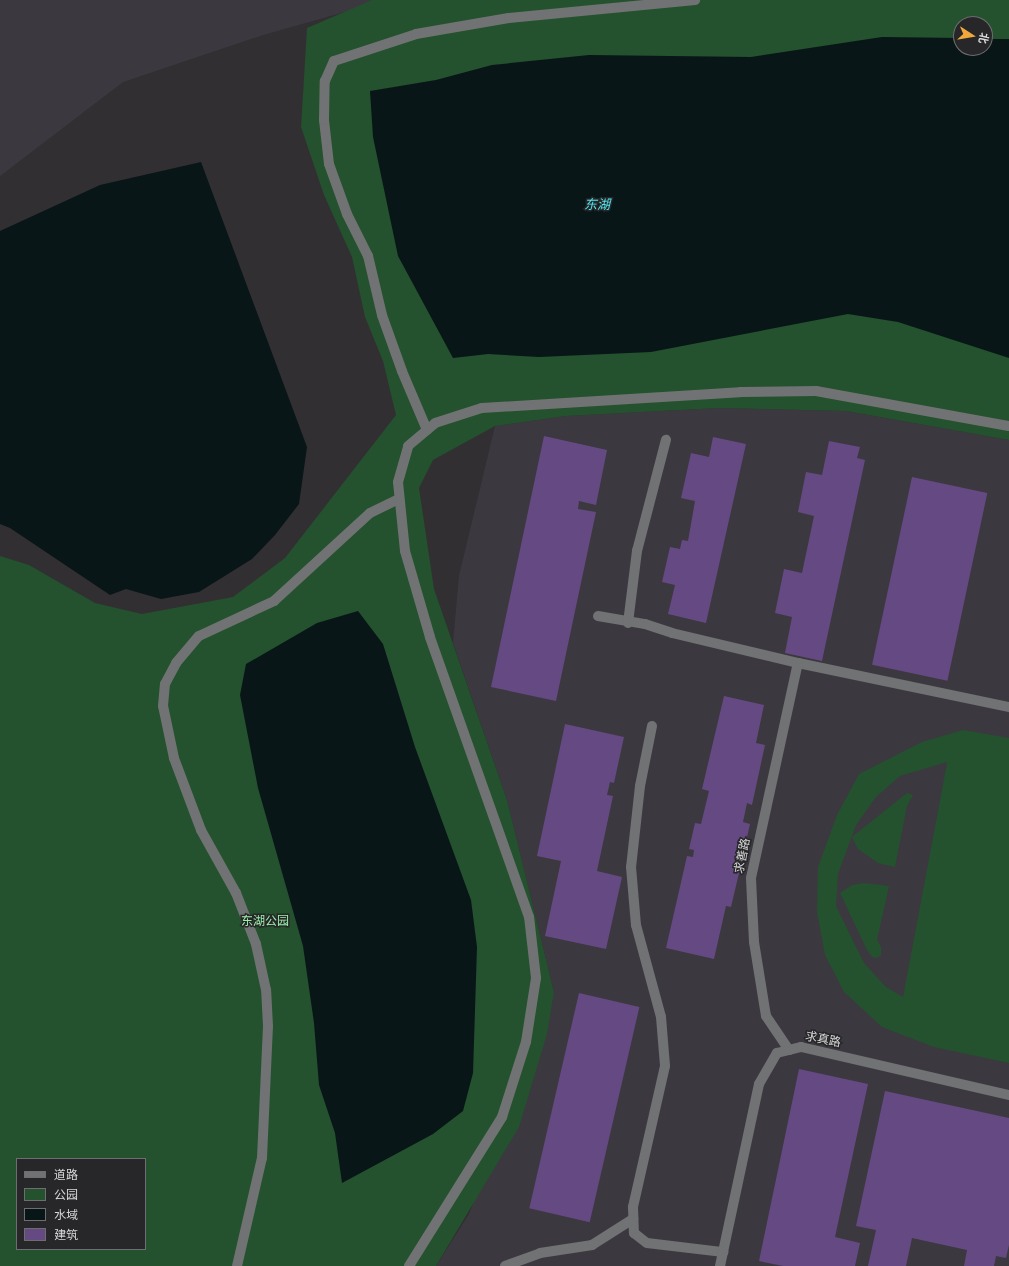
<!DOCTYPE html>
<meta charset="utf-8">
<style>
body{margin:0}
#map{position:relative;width:1009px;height:1266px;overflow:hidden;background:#312f32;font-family:Jost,"Noto Sans SC",sans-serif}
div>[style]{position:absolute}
.built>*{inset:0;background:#3c3840}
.green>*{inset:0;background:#24512e}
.water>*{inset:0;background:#091617}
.building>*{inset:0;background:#654982;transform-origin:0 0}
.minor>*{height:10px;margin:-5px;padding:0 5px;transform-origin:5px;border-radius:5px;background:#717273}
span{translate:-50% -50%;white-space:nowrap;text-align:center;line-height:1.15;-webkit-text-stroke:3px #272628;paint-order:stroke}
.street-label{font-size:12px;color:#d8d7d9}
.park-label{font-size:12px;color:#9befab}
.water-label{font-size:13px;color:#50e6f0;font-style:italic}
.legend{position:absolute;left:16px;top:1158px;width:130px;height:92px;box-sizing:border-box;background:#272628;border:1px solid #6e6d6f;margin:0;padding:5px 7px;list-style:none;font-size:12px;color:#d8d7d9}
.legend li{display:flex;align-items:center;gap:8px;height:20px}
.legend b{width:20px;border:1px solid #6e6d6f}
.north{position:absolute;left:953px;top:16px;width:40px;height:40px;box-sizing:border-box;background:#272628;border:1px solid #6e6d6f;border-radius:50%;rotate:102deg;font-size:11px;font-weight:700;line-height:16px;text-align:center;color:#d8d7d9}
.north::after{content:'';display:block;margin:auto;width:14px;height:18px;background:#eea83c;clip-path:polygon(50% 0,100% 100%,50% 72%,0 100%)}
</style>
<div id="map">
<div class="built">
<div style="clip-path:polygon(0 0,387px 0,263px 35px,123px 82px,0 176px)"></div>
<div style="clip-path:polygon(719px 408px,846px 411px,1009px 440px,1009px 1266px,436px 1266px,469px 1214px,554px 992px,507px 800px,453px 643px,459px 576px,495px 426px,566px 416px)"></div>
</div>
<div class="green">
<div style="clip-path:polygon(evenodd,372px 0,1009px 0,1009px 440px,846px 411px,719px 408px,566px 416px,495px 426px,433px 460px,419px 488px,434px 589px,507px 800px,554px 992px,547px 1034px,519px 1127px,436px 1266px,0 1266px,0 556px,29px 565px,95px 603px,142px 614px,233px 597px,285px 558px,396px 415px,383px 361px,365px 317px,352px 257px,324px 195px,301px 127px,307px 28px,372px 0,961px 24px,985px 24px,985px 48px,961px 48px,961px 24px,372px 0,17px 1159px,145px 1159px,145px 1249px,17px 1249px,17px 1159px)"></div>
<div style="clip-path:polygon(evenodd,963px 730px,1009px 738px,1009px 1063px,934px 1047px,882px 1027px,844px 992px,825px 955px,817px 912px,818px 867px,837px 815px,859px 774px,922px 742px,963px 730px,947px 762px,947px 763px,903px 997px,886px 987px,864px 963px,836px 906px,838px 874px,856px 825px,876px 797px,900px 776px,947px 762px)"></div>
<div style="clip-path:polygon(907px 793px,913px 795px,907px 806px,895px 867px,878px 863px,858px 849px,852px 837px)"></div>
<div style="clip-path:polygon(864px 883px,889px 886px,877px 940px,881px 947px,881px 955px,877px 958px,872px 957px,867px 950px,840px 893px,852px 885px)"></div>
</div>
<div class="water">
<div style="clip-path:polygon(882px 37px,961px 38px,961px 48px,985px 48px,985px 39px,1009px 39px,1009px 358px,898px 322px,848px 314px,651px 352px,539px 357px,488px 354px,453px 358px,398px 256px,373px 137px,370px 91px,436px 80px,492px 65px,589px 55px,751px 57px)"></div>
<div style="clip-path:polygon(201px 162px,307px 447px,299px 504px,275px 535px,252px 559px,199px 592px,161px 599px,126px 589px,110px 595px,10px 528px,0 524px,0 231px,100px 185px)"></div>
<div style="clip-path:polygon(358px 611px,383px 644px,415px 747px,471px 900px,477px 947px,473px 1073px,463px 1111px,433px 1134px,342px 1183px,335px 1133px,319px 1085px,314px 1023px,303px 946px,258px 788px,240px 695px,246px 664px,317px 623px)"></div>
</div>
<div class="building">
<div style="clip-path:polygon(544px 436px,607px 450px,596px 505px,579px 501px,578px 509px,596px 512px,556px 701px,491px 687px)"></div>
<div style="clip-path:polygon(713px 437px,746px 444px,706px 623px,668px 614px,675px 585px,662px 582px,670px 547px,680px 549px,682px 540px,688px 541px,695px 501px,681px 498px,691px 453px,709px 457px)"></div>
<div style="clip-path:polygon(829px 441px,860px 447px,857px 458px,865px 460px,822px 661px,785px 653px,792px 617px,775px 613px,784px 569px,802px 573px,814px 516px,798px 512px,806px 472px,822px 475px)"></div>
<div style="left:912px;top:477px;width:77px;height:192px;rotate:12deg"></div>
<div style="clip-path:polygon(724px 696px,764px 705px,756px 743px,765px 745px,752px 805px,747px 803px,743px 822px,750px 824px,742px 859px,736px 858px,734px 868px,740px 869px,731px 907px,726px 906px,714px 959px,666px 948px,687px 856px,693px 857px,694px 850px,689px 849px,695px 823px,701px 824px,709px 791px,702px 789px)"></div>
<div style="clip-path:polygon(565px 724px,624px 737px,614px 783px,610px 782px,607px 795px,613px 796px,597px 871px,622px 877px,606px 949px,545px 936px,561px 861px,537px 856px)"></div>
<div style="left:579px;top:993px;width:62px;height:221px;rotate:13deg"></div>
<div style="clip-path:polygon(799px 1069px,868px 1084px,835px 1237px,860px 1243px,855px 1266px,783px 1266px,759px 1261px)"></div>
<div style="clip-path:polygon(885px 1091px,1009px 1118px,1009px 1245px,1006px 1258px,996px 1256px,994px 1266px,964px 1266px,967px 1250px,912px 1238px,906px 1266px,868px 1266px,876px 1230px,856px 1226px)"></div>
</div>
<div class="minor">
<div style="left:427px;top:430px;width:64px;rotate:-113deg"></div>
<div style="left:402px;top:371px;width:59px;rotate:-109.7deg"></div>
<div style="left:382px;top:315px;width:61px;rotate:-103.3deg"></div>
<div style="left:368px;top:256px;width:47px;rotate:-116.6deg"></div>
<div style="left:347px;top:214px;width:53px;rotate:-109.8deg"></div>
<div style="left:329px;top:164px;width:44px;rotate:-96.5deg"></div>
<div style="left:324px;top:120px;width:39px;rotate:-89deg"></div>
<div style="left:325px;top:81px;width:22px;rotate:-66deg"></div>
<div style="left:334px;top:61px;width:86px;rotate:-18.2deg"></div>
<div style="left:416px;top:34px;width:94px;rotate:-9.8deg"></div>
<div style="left:509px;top:18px;width:187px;rotate:-5.5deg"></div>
<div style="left:598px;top:616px;width:48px;rotate:9.7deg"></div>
<div style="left:645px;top:624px;width:28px;rotate:18deg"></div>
<div style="left:672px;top:633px;width:130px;rotate:13.4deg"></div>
<div style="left:798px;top:663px;width:216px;rotate:11.8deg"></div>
<div style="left:628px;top:623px;width:73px;rotate:-82.9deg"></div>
<div style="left:637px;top:551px;width:115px;rotate:-75.4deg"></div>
<div style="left:652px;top:726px;width:61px;rotate:101.3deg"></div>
<div style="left:640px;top:786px;width:81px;rotate:96.3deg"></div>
<div style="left:631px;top:867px;width:58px;rotate:85.1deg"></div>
<div style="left:636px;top:925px;width:95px;rotate:74.8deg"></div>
<div style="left:661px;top:1017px;width:49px;rotate:85.3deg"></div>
<div style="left:665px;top:1066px;width:145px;rotate:102.8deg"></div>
<div style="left:633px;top:1207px;width:26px;rotate:88deg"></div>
<div style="left:634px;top:1233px;width:16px;rotate:38deg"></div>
<div style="left:647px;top:1243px;width:77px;rotate:6.8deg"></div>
<div style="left:789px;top:1050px;width:41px;rotate:-124.1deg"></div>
<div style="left:766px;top:1016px;width:75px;rotate:-99.2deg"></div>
<div style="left:754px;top:942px;width:64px;rotate:-92.7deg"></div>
<div style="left:751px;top:878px;width:220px;rotate:-77.7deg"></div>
<div style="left:237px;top:1266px;width:111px;rotate:-77deg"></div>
<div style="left:262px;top:1158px;width:132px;rotate:-87.4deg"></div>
<div style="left:268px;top:1026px;width:36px;rotate:-93deg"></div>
<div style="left:266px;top:990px;width:47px;rotate:-102.3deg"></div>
<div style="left:256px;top:944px;width:55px;rotate:-111.4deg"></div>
<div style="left:236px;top:893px;width:72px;rotate:-119.1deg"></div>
<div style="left:201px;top:830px;width:77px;rotate:-110.6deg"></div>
<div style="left:174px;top:758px;width:53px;rotate:-101.9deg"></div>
<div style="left:163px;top:706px;width:22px;rotate:-85deg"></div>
<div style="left:165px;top:684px;width:24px;rotate:-62deg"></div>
<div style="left:176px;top:663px;width:35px;rotate:-50deg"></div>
<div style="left:199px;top:636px;width:83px;rotate:-25deg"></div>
<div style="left:274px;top:601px;width:130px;rotate:-42.5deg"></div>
<div style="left:370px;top:513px;width:32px;rotate:-26deg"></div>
<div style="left:409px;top:1266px;width:176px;rotate:-58deg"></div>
<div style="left:502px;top:1117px;width:79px;rotate:-72.3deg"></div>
<div style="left:526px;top:1042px;width:65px;rotate:-81.1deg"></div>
<div style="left:536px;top:978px;width:61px;rotate:-96.5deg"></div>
<div style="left:529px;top:917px;width:297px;rotate:-109.5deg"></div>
<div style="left:430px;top:637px;width:90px;rotate:-106.2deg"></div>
<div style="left:405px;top:551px;width:69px;rotate:-95.8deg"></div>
<div style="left:398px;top:482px;width:37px;rotate:-74deg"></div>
<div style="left:408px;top:446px;width:35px;rotate:-40deg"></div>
<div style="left:435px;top:423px;width:49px;rotate:-17.7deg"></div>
<div style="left:482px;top:408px;width:258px;rotate:-3.5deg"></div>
<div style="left:740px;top:392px;width:76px;rotate:-0.8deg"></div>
<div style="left:816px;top:391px;width:196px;rotate:10.3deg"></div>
<div style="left:505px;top:1266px;width:37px;rotate:-20deg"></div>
<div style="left:540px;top:1253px;width:53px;rotate:-8.7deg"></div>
<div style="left:592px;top:1245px;width:49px;rotate:-32.4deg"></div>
<div style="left:720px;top:1266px;width:186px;rotate:-77.9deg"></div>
<div style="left:759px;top:1084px;width:36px;rotate:-60deg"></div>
<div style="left:777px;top:1053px;width:25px;rotate:-14deg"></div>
<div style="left:801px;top:1047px;width:213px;rotate:13deg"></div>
</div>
<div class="street-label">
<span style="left:743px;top:856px;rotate:-79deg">求善路</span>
<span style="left:823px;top:1040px;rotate:11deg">求真路</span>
</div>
<div class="park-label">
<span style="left:265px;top:922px">东湖公园</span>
</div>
<div class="water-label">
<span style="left:597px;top:205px">东湖</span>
</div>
<ul class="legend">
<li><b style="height:5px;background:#717273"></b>道路</li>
<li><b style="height:11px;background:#24512e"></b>公园</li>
<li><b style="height:11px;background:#091617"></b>水域</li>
<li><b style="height:11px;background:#654982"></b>建筑</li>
</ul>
<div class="north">北</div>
</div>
